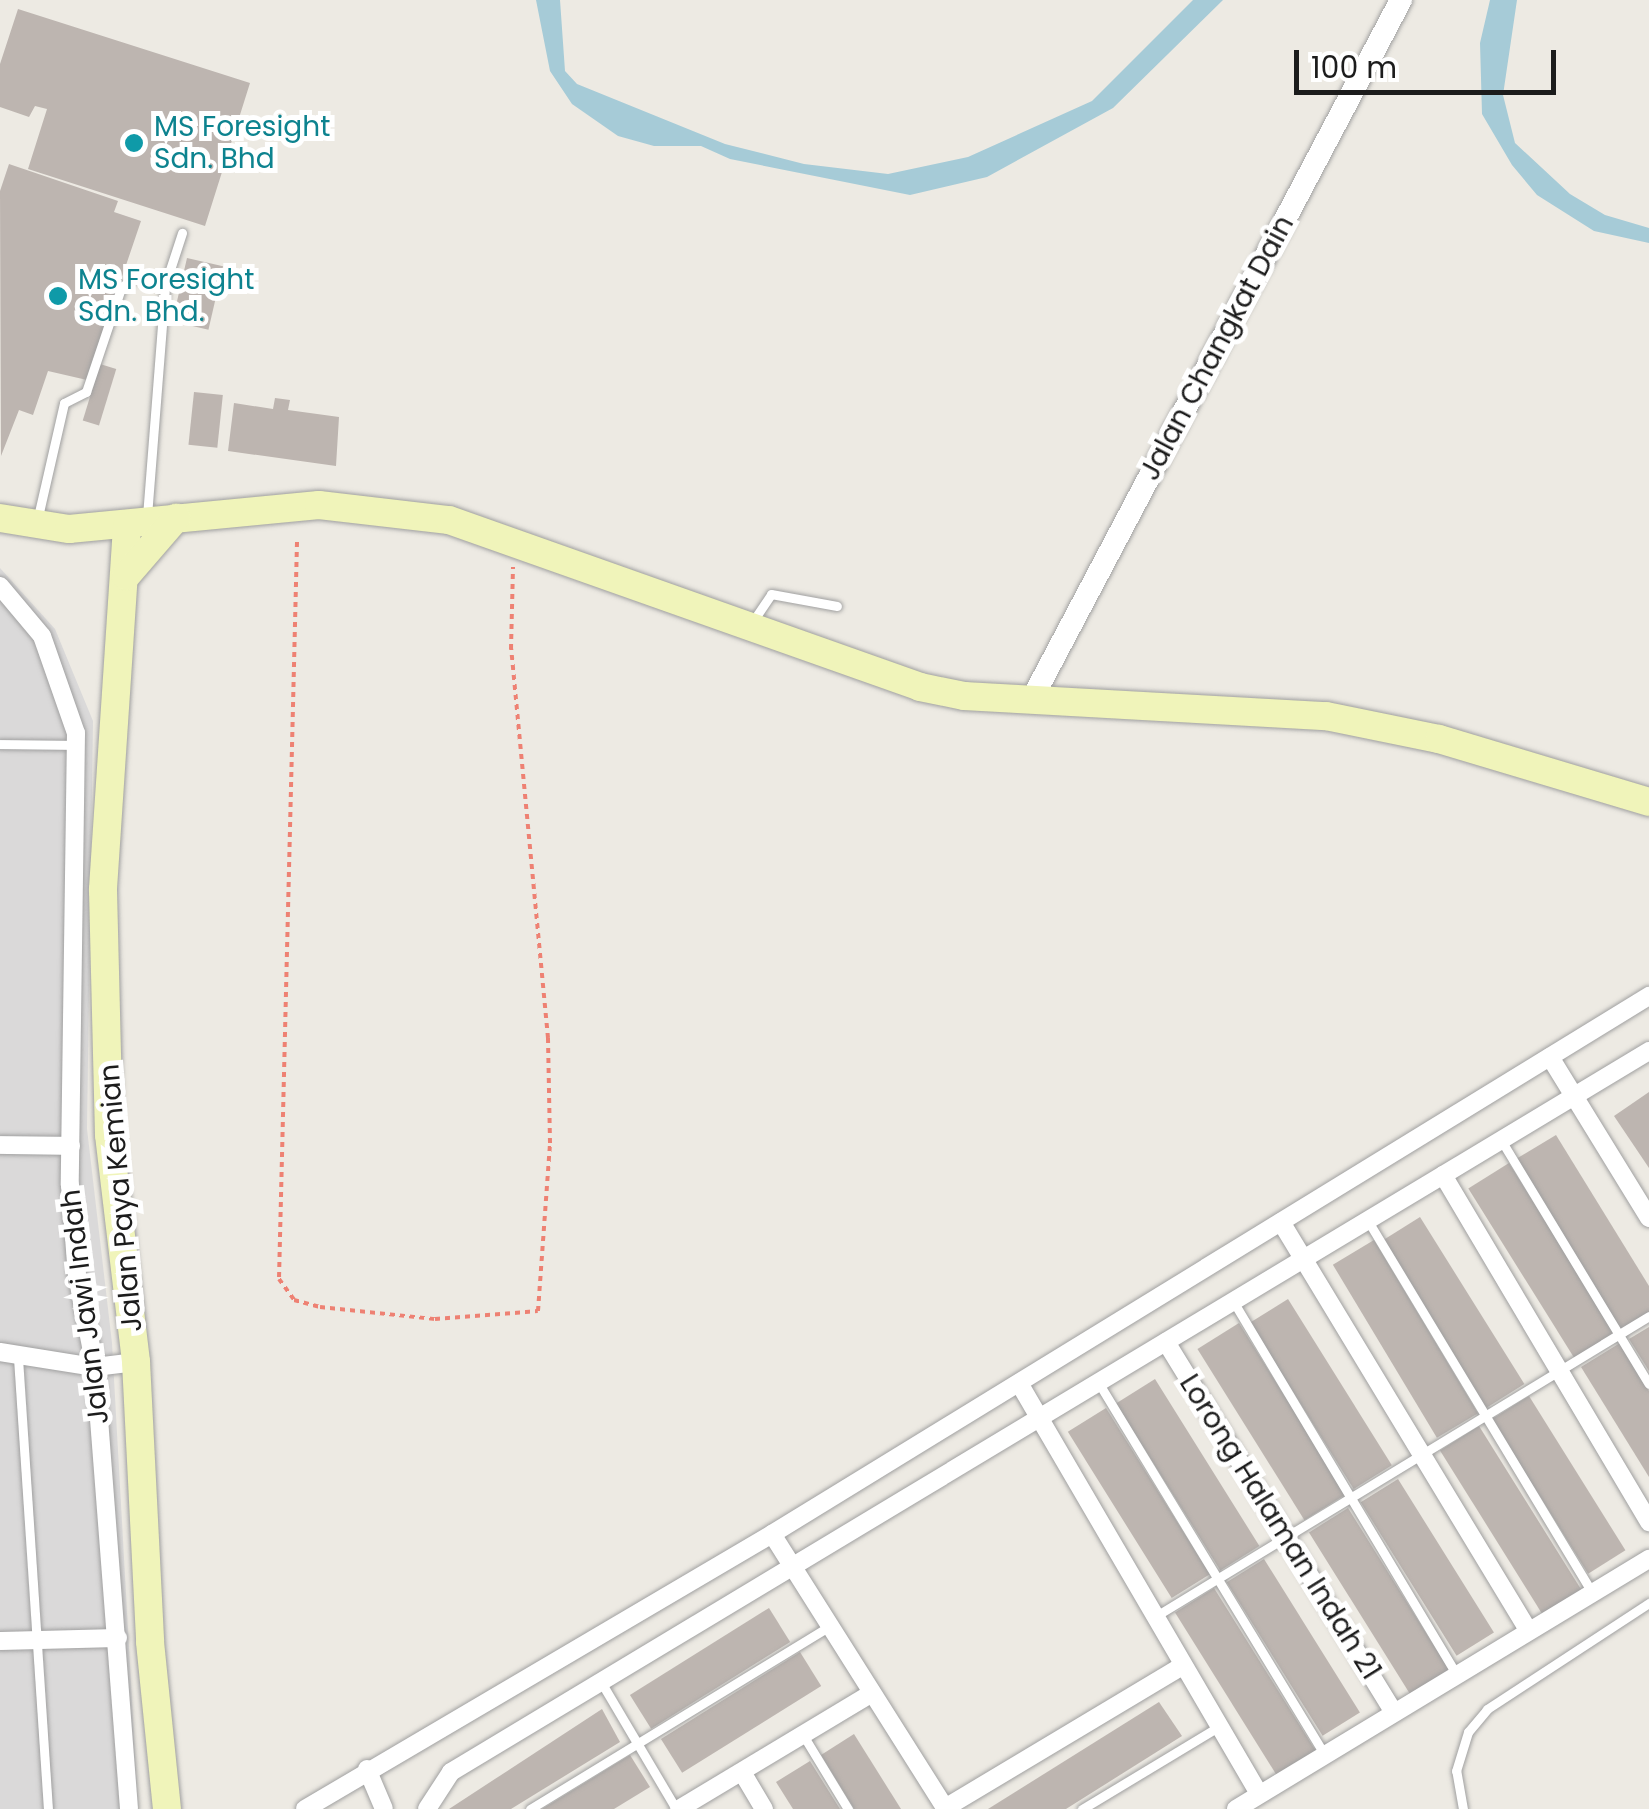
<!DOCTYPE html>
<style>
body{margin:0}
#map{position:relative;width:1649px;height:1809px;overflow:hidden;background:#edeae3;font-family:Poppins,sans-serif}
div>[style]{position:absolute}
.residential>*{inset:0;background:#dad9d9}
.water>*{inset:0;background:#a6cbd7}
.building>*{inset:0;background:#bdb5b0;transform-origin:0 0}
.path>*{height:4px;margin-top:-2px;transform-origin:0;background:repeating-linear-gradient(90deg,#ee8173 0 5px,transparent 0 10px)}
.roads{filter:drop-shadow(0 0 2px #a0a0a0) drop-shadow(0 0 2px #a0a0a0)}
.service>*{height:9px;margin:-4.5px;padding:0 4.5px;transform-origin:4.5px;border-radius:4.5px;background:#fff}
.minor>*{height:18px;margin:-9px;padding:0 9px;transform-origin:9px;border-radius:9px;background:#fff}
.tertiary>*{height:22px;margin:-11px;padding:0 11px;transform-origin:11px;border-radius:11px;background:#fff}
.secondary>*{height:28px;margin:-14px;padding:0 14px;transform-origin:14px;border-radius:14px;background:#f0f4ba}
.dots>*{width:28px;height:28px;translate:-50% -50%;box-sizing:border-box;border:5px solid #fff;border-radius:50%}
span{translate:-50% -50%;white-space:nowrap;text-align:center;line-height:1.15;-webkit-text-stroke:10px #fff;paint-order:stroke}
.culture-label{font-size:28px;color:#0d838f}
.left{translate:0 -50%;text-align:left}
.street-label{font-size:28px;color:#1c1c1c}
.scale{position:absolute;left:1294px;top:50px;width:262px;height:45px;box-sizing:border-box;border:5px solid #1c1c1c;border-top:0;padding-left:12px;font-size:30px;line-height:35px;white-space:nowrap;color:#1c1c1c;-webkit-text-stroke:8px #fff;paint-order:stroke}
</style>
<div id="map">
<div class="residential">
<div style="clip-path:polygon(0 568px,55px 629px,93px 721px,87px 1129px,112px 1343px,138px 1809px,0 1809px)"></div>
</div>
<div class="water">
<div style="clip-path:polygon(536px 0,560px 0,565px 71px,577px 84px,725px 144px,804px 164px,888px 174px,968px 157px,1092px 101px,1193px 0,1223px 0,1113px 108px,987px 177px,910px 195px,730px 159px,701px 146px,654px 146px,618px 136px,572px 104px,550px 71px)"></div>
<div style="clip-path:polygon(1490px 0,1517px 0,1503px 95px,1515px 143px,1570px 194px,1605px 215px,1649px 228px,1649px 243px,1594px 231px,1537px 195px,1512px 165px,1482px 114px,1480px 43px)"></div>
</div>
<div class="building">
<div style="clip-path:polygon(18px 9px,250px 83px,205px 226px,28px 169px,47px 109px,35px 106px,29px 117px,0 107px,0 64px)"></div>
<div style="clip-path:polygon(9px 164px,118px 201px,114px 212px,141px 221px,87px 380px,48px 371px,33px 415px,19px 410px,1px 456px,0 191px)"></div>
<div style="left:187px;top:258px;width:37px;height:65px;rotate:13deg"></div>
<div style="left:100px;top:364px;width:17px;height:59px;rotate:17deg"></div>
<div style="left:194px;top:392px;width:29px;height:53px;rotate:6deg"></div>
<div style="clip-path:polygon(275px 398px,290px 400px,288px 410px,339px 417px,336px 466px,228px 451px,234px 403px,273px 409px)"></div>
<div style="clip-path:polygon(1649px 1092px,1649px 1168px,1614px 1116px)"></div>
<div style="clip-path:polygon(1556px 1135px,1649px 1286px,1649px 1313px,1621px 1330px,1516px 1159px)"></div>
<div style="left:1509px;top:1163px;width:200px;height:48px;rotate:58deg"></div>
<div style="left:1420px;top:1217px;width:197px;height:46px;rotate:58deg"></div>
<div style="left:1374px;top:1240px;width:202px;height:48px;rotate:59deg"></div>
<div style="left:1288px;top:1299px;width:196px;height:45px;rotate:58deg"></div>
<div style="left:1239px;top:1323px;width:202px;height:49px;rotate:58deg"></div>
<div style="clip-path:polygon(1649px 1327px,1649px 1371px,1629px 1339px)"></div>
<div style="clip-path:polygon(1620px 1343px,1649px 1391px,1649px 1477px,1581px 1367px)"></div>
<div style="left:1155px;top:1379px;width:197px;height:46px;rotate:58deg"></div>
<div style="left:1529px;top:1396px;width:182px;height:44px;rotate:58deg"></div>
<div style="left:1106px;top:1408px;width:196px;height:45px;rotate:58deg"></div>
<div style="left:1479px;top:1426px;width:197px;height:46px;rotate:58deg"></div>
<div style="left:1398px;top:1479px;width:181px;height:44px;rotate:58deg"></div>
<div style="left:1348px;top:1508px;width:196px;height:46px;rotate:58deg"></div>
<div style="left:1264px;top:1559px;width:181px;height:44px;rotate:58deg"></div>
<div style="left:1214px;top:1588px;width:197px;height:46px;rotate:58deg"></div>
<div style="left:769px;top:1608px;width:40px;height:164px;rotate:58deg"></div>
<div style="left:800px;top:1652px;width:40px;height:164px;rotate:58deg"></div>
<div style="clip-path:polygon(1159px 1702px,1182px 1736px,1066px 1809px,988px 1809px)"></div>
<div style="clip-path:polygon(602px 1709px,620px 1742px,511px 1809px,449px 1809px)"></div>
<div style="clip-path:polygon(854px 1734px,901px 1809px,854px 1809px,821px 1755px)"></div>
<div style="clip-path:polygon(630px 1755px,650px 1787px,614px 1809px,542px 1809px)"></div>
<div style="clip-path:polygon(810px 1761px,840px 1809px,793px 1809px,776px 1782px)"></div>
</div>
<div class="path">
<div style="left:297px;top:542px;width:737px;rotate:91.4deg"></div>
<div style="left:279px;top:1279px;width:26px;rotate:54deg"></div>
<div style="left:294px;top:1300px;width:27px;rotate:15deg"></div>
<div style="left:320px;top:1307px;width:116px;rotate:6deg"></div>
<div style="left:435px;top:1319px;width:103px;rotate:-4.4deg"></div>
<div style="left:538px;top:1311px;width:168px;rotate:-85.9deg"></div>
<div style="left:550px;top:1143px;width:105px;rotate:-91.1deg"></div>
<div style="left:548px;top:1038px;width:391px;rotate:-95.4deg"></div>
<div style="left:511px;top:649px;width:82px;rotate:-88.6deg"></div>
</div>
<div class="roads">
<div class="service">
<div style="left:147px;top:516px;width:232px;rotate:-85.5deg"></div>
<div style="left:165px;top:285px;width:55px;rotate:-71.9deg"></div>
<div style="left:37px;top:521px;width:121px;rotate:-77.1deg"></div>
<div style="left:64px;top:403px;width:25px;rotate:-27deg"></div>
<div style="left:86px;top:392px;width:110px;rotate:-71.4deg"></div>
<div style="left:121px;top:288px;width:18px;rotate:-41deg"></div>
<div style="left:135px;top:276px;width:31px;rotate:17deg"></div>
<div style="left:751px;top:624px;width:36px;rotate:-56deg"></div>
<div style="left:771px;top:594px;width:67px;rotate:10.3deg"></div>
<div style="left:0;top:744px;width:76px;rotate:0.8deg"></div>
<div style="left:1501px;top:1140px;width:285px;rotate:58.8deg"></div>
<div style="left:1368px;top:1221px;width:434px;rotate:58.9deg"></div>
<div style="left:1233px;top:1301px;width:436px;rotate:59.1deg"></div>
<div style="left:18px;top:1358px;width:452px;rotate:86.2deg"></div>
<div style="left:1098px;top:1382px;width:437px;rotate:58.7deg"></div>
<div style="left:1156px;top:1616px;width:577px;rotate:-31.32deg"></div>
<div style="left:601px;top:1682px;width:147px;rotate:59.4deg"></div>
<div style="left:803px;top:1735px;width:87px;rotate:58.7deg"></div>
<div style="left:530px;top:1809px;width:351px;rotate:-31.4deg"></div>
<div style="left:1082px;top:1809px;width:159px;rotate:-31.1deg"></div>
<div style="left:1463px;top:1809px;width:39px;rotate:-100deg"></div>
<div style="left:1456px;top:1771px;width:41px;rotate:-72.9deg"></div>
<div style="left:1468px;top:1732px;width:30px;rotate:-50deg"></div>
<div style="left:1487px;top:1709px;width:194px;rotate:-33.2deg"></div>
</div>
<div class="minor">
<div style="left:0;top:586px;width:65px;rotate:50deg"></div>
<div style="left:42px;top:636px;width:103px;rotate:70.7deg"></div>
<div style="left:76px;top:733px;width:452px;rotate:90.8deg"></div>
<div style="left:70px;top:1185px;width:90px;rotate:85.6deg"></div>
<div style="left:77px;top:1275px;width:94px;rotate:78.9deg"></div>
<div style="left:95px;top:1367px;width:443px;rotate:85.6deg"></div>
<div style="left:1550px;top:1057px;width:189px;rotate:58.4deg"></div>
<div style="left:0;top:1145px;width:71px;rotate:0.8deg"></div>
<div style="left:1443px;top:1175px;width:404px;rotate:59.3deg"></div>
<div style="left:1281px;top:1222px;width:478px;rotate:58.8deg"></div>
<div style="left:1166px;top:1342px;width:435px;rotate:58.4deg"></div>
<div style="left:0;top:1352px;width:96px;rotate:9deg"></div>
<div style="left:95px;top:1367px;width:41px;rotate:-7deg"></div>
<div style="left:1019px;top:1383px;width:476px;rotate:59.7deg"></div>
<div style="left:772px;top:1534px;width:325px;rotate:57.7deg"></div>
<div style="left:0;top:1641px;width:118px;rotate:-1.5deg"></div>
<div style="left:367px;top:1769px;width:43px;rotate:67deg"></div>
<div style="left:742px;top:1772px;width:43px;rotate:59.3deg"></div>
<div style="left:945px;top:1808px;width:275px;rotate:-30.9deg"></div>
<div style="left:305px;top:1809px;width:542px;rotate:-30.49deg"></div>
<div style="left:772px;top:1534px;width:1029px;rotate:-31.53deg"></div>
<div style="left:427px;top:1809px;width:44px;rotate:-57deg"></div>
<div style="left:451px;top:1772px;width:1398px;rotate:-31.04deg"></div>
<div style="left:679px;top:1809px;width:225px;rotate:-31deg"></div>
<div style="left:1236px;top:1809px;width:483px;rotate:-31.2deg"></div>
</div>
<div class="tertiary">
<div style="left:1033px;top:697px;width:788px;rotate:-62.17deg"></div>
</div>
<div class="secondary">
<div style="left:0;top:518px;width:70px;rotate:9.1deg"></div>
<div style="left:69px;top:529px;width:251px;rotate:-5.5deg"></div>
<div style="left:319px;top:505px;width:131px;rotate:6.6deg"></div>
<div style="left:449px;top:520px;width:500px;rotate:19.5deg"></div>
<div style="left:920px;top:687px;width:45px;rotate:11.6deg"></div>
<div style="left:964px;top:696px;width:363px;rotate:3.2deg"></div>
<div style="left:1326px;top:716px;width:115px;rotate:11.5deg"></div>
<div style="left:1439px;top:739px;width:219px;rotate:16.7deg"></div>
<div style="left:127px;top:527px;width:364px;rotate:93.8deg"></div>
<div style="left:103px;top:890px;width:245px;rotate:88.6deg"></div>
<div style="left:109px;top:1135px;width:229px;rotate:83.2deg"></div>
<div style="left:136px;top:1362px;width:280px;rotate:87.1deg"></div>
<div style="left:150px;top:1642px;width:168px;rotate:84.2deg"></div>
<div style="left:126px;top:576px;width:77px;rotate:-49.2deg"></div>
</div>
</div>
<div class="dots">
<div style="left:134px;top:143px;background:#0f9aa8"></div>
<div style="left:58px;top:296px;background:#0f9aa8"></div>
</div>
<div class="culture-label">
<span class="left" style="left:154px;top:143px">MS Foresight<br>Sdn. Bhd</span>
<span class="left" style="left:78px;top:296px">MS Foresight<br>Sdn. Bhd.</span>
</div>
<div class="street-label">
<span style="left:1217px;top:348px;rotate:-62deg">Jalan Changkat Dain</span>
<span style="left:121px;top:1198px;rotate:-95deg">Jalan Paya Kemian</span>
<span style="left:85px;top:1307px;rotate:-97deg">Jalan Jawi Indah</span>
<span style="left:1280px;top:1527px;rotate:58deg">Lorong Halaman Indah 21</span>
</div>
<div class="scale">100 m</div>
</div>
